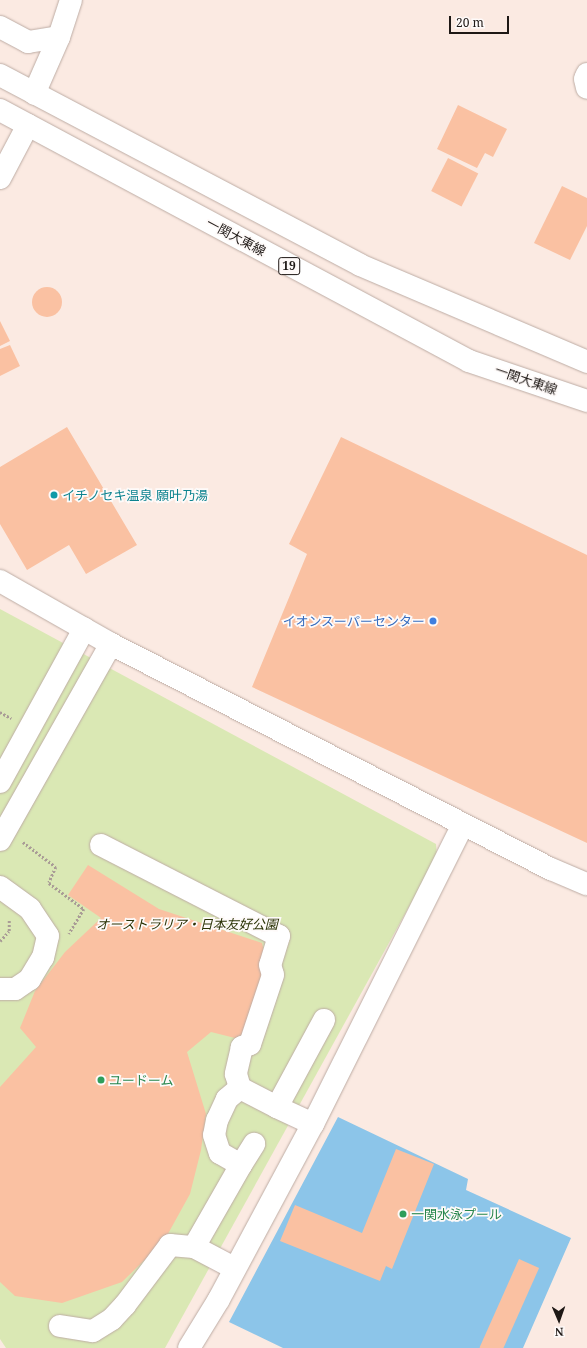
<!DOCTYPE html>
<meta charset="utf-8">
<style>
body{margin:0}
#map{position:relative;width:587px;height:1348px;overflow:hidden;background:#fbeae2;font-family:"Noto Serif","Noto Sans JP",serif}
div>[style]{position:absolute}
.green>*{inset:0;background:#dae8b4}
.water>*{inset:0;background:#8cc5e9}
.building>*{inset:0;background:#fac1a2;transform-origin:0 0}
.round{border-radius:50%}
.path>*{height:2.5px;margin-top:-1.25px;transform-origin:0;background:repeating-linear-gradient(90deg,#a99c96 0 2px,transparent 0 4px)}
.roads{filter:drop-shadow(0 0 1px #bdaca4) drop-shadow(0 0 1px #bdaca4)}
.minor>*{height:22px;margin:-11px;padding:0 11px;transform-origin:11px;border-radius:11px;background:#fff}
.major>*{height:22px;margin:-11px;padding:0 11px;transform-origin:11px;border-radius:11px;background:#fff}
.dots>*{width:11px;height:11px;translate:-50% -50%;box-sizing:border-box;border:2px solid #fefaf9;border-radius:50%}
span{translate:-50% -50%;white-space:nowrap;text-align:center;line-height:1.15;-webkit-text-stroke:3.5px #fefaf9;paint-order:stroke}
.shield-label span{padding:1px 3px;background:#fefaf9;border:1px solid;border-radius:3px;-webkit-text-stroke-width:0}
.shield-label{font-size:12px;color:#1e1815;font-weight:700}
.street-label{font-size:13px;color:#1e1815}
.culture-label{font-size:13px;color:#0d838f}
.left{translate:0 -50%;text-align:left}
.shop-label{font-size:13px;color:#366cbe}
.right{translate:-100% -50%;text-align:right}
.park-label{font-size:13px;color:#2b3306;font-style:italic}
.leisure-label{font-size:13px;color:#27864d}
.north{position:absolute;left:539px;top:1300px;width:40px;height:40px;-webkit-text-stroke:3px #fefaf9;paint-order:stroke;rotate:178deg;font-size:11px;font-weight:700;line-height:16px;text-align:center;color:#1e1815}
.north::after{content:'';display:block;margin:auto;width:14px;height:18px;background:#1e1815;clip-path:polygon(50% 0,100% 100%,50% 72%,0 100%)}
.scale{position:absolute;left:449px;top:16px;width:60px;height:18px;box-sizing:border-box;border:2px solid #1e1815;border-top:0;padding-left:5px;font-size:12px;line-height:14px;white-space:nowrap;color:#1e1815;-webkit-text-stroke:3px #fefaf9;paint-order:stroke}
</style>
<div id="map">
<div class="green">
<div style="clip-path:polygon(0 609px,436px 844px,437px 856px,165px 1348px,6px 1348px,0 1339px)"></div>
</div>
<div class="water">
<div style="clip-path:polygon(338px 1117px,468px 1179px,466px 1190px,571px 1238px,523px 1348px,283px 1348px,229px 1322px)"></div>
</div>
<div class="building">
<div style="clip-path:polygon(458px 105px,507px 129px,493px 157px,485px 153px,477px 168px,437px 149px)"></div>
<div style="left:448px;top:158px;width:34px;height:37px;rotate:27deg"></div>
<div style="clip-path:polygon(562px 186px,587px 198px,587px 226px,570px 260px,534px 243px)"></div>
<div class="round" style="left:32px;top:287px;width:30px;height:30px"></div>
<div style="clip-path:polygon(0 321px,10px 341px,0 346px)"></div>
<div style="clip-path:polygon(10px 345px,20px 366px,0 376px,0 349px)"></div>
<div style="clip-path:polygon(67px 427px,137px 545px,86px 574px,69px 545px,27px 570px,0 524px,0 467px)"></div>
<div style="clip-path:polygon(341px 437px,587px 555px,587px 843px,252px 687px,307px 554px,289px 544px)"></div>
<div style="clip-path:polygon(88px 865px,159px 909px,262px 943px,270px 977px,247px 1041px,211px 1032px,187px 1052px,206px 1114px,201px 1150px,190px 1194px,164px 1241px,122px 1282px,62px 1303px,15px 1296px,0 1282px,0 1087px,36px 1047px,20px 1028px,35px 991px,65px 952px,101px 918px,68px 895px)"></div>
<div style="clip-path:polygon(396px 1149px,434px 1164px,392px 1269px,386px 1266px,380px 1281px,280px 1241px,295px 1205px,362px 1233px)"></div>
<div style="left:519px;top:1259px;width:22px;height:97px;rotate:24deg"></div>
</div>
<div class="path">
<div style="left:0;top:712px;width:13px;rotate:29deg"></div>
<div style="left:23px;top:842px;width:41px;rotate:37.1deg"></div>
<div style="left:56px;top:867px;width:17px;rotate:114deg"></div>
<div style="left:49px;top:883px;width:44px;rotate:36.6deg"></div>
<div style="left:84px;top:909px;width:29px;rotate:121deg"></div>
<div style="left:0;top:941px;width:13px;rotate:-48deg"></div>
<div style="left:9px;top:931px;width:11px;rotate:-90deg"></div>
</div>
<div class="roads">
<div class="minor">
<div style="left:0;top:27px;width:32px;rotate:28deg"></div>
<div style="left:28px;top:42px;width:31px;rotate:-9deg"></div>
<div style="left:59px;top:37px;width:62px;rotate:113.7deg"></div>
<div style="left:59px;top:37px;width:39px;rotate:-72deg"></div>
<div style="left:587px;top:74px;width:5px;rotate:112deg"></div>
<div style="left:585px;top:79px;width:9px;rotate:77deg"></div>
<div style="left:0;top:178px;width:60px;rotate:-62.2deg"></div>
<div style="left:0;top:581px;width:128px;rotate:29.6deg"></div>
<div style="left:111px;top:644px;width:494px;rotate:27.1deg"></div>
<div style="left:551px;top:869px;width:39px;rotate:23deg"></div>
<div style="left:0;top:782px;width:175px;rotate:-61.2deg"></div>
<div style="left:0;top:840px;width:225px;rotate:-60.5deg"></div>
<div style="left:101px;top:845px;width:200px;rotate:27.1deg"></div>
<div style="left:279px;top:936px;width:30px;rotate:107deg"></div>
<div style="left:270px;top:965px;width:10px;rotate:73deg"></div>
<div style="left:273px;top:975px;width:73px;rotate:108.4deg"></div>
<div style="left:250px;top:1044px;width:9px;rotate:159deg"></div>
<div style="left:242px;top:1047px;width:28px;rotate:103deg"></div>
<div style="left:236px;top:1074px;width:15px;rotate:74deg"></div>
<div style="left:240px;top:1088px;width:42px;rotate:27.2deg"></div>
<div style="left:0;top:887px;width:37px;rotate:36deg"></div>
<div style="left:30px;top:909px;width:32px;rotate:56deg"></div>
<div style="left:48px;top:936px;width:22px;rotate:103deg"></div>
<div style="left:43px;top:957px;width:26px;rotate:121deg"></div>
<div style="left:30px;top:979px;width:18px;rotate:146deg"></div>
<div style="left:15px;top:989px;width:15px;rotate:180deg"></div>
<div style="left:240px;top:1088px;width:17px;rotate:140deg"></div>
<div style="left:227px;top:1099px;width:23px;rotate:115deg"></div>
<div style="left:217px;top:1120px;width:15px;rotate:101deg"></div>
<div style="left:214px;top:1135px;width:19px;rotate:72deg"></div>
<div style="left:220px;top:1153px;width:24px;rotate:30deg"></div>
<div style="left:241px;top:1165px;width:25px;rotate:-58deg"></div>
<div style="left:313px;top:1124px;width:40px;rotate:-155deg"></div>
<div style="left:277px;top:1107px;width:99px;rotate:-61.6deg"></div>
<div style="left:234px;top:1268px;width:45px;rotate:-152.3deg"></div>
<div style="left:194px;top:1247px;width:95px;rotate:-60.2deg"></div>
<div style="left:60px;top:1326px;width:33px;rotate:9deg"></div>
<div style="left:93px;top:1331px;width:22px;rotate:-32deg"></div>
<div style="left:112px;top:1319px;width:19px;rotate:-47deg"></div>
<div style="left:125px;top:1305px;width:75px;rotate:-53.1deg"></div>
<div style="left:170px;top:1245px;width:24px;rotate:5deg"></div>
<div style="left:189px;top:1348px;width:57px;rotate:-58.5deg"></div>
<div style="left:219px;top:1299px;width:199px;rotate:-61.8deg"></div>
<div style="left:313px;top:1124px;width:335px;rotate:-63.4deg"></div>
</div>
<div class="major">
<div style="left:0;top:75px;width:407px;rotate:27.8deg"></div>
<div style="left:360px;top:265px;width:247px;rotate:23.1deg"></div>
<div style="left:0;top:110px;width:532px;rotate:28.15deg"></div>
<div style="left:469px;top:361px;width:125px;rotate:18.7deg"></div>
</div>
</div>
<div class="dots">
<div style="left:54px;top:495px;background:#0f9aa8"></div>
<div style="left:433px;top:621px;background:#3f7fe0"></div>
<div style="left:101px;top:1080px;background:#2e9e5b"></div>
<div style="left:403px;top:1214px;background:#2e9e5b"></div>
</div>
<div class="shield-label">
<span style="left:289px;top:266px">19</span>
</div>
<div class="street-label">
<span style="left:236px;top:237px;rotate:28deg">一関大東線</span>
<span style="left:526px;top:380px;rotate:19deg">一関大東線</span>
</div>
<div class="culture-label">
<span class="left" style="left:62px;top:495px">イチノセキ温泉 願叶乃湯</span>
</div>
<div class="shop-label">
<span class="right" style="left:425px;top:621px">イオンスーパーセンター</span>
</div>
<div class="park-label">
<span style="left:187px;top:924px">オーストラリア・日本友好公園</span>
</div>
<div class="leisure-label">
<span class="left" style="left:109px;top:1080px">ユードーム</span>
<span class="left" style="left:411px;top:1214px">一関水泳プール</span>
</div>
<div class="north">N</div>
<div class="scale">20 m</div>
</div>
